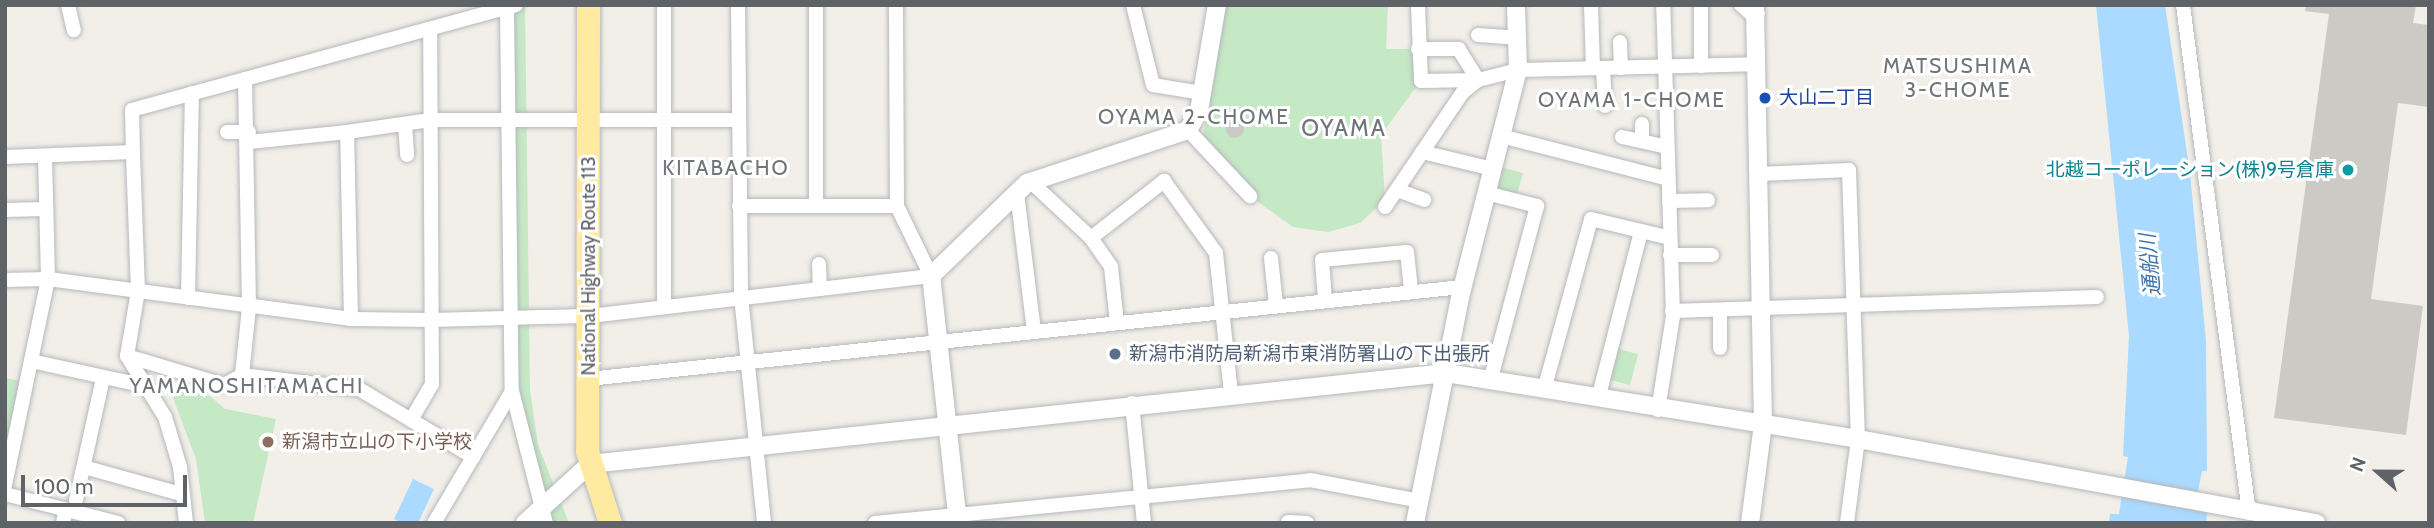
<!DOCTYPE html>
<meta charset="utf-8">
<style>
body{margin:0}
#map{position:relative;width:2434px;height:528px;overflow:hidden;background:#f1efe8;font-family:Cabin,"Noto Sans JP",sans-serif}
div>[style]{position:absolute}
.green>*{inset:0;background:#c5e8c5;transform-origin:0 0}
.water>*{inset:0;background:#aadaff}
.building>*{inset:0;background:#cccac5}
.round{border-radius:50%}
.roads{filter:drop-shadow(0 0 2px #b5b8bc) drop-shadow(0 0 2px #b5b8bc)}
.minor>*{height:14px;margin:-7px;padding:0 7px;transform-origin:7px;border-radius:7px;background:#fff}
.tertiary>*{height:18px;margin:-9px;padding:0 9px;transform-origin:9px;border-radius:9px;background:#fff}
.trunk>*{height:23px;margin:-11.5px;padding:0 11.5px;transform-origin:11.5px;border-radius:11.5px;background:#feeaa1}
.dots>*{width:19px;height:19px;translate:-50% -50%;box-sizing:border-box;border:4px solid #fff;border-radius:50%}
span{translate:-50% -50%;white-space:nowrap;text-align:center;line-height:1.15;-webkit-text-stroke:6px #fff;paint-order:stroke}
.transit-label{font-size:19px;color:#164399}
.left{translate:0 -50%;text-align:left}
.culture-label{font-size:19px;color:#0d838f}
.right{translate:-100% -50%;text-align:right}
.street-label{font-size:19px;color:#5f6368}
.service-label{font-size:19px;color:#4e5e75}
.education-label{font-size:19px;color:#785e54}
.neighbourhood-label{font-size:21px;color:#70757a;letter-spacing:2px}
.water-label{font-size:21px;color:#4174aa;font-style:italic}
.quarter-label{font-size:23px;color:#70757a;letter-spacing:2px}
.frame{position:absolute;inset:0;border:7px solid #5f6368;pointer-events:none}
.north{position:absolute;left:2343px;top:437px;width:70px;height:70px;-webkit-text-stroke:5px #fff;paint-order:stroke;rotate:291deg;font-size:19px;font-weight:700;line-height:28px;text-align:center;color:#5f6368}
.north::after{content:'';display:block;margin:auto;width:24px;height:32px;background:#5f6368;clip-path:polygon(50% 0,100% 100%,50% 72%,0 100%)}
.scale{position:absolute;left:21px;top:475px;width:166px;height:32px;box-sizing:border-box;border:4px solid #5f6368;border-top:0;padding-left:9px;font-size:21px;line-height:24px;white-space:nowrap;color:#5f6368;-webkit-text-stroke:5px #fff;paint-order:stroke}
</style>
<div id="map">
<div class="green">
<div style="clip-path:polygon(1225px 5px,1388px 5px,1386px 49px,1416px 49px,1418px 84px,1381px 135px,1385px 200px,1360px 223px,1328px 232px,1293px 227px,1258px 202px,1203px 137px)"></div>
<div style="clip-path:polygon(525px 6px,530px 390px,538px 445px,569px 523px,546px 523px,512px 391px,507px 9px)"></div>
<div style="clip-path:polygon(1500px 167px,1523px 173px,1517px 194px,1498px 189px)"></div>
<div style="left:1615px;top:348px;width:24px;height:32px;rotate:15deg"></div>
<div style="clip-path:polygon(5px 378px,21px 381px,5px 450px)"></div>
<div style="clip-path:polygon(181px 390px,210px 396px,225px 409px,276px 419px,253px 523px,205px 523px,196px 459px,173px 398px)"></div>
</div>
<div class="water">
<div style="clip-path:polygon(2096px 5px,2165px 5px,2190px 173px,2206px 341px,2207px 471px,2202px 471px,2196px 502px,2208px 506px,2206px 523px,2109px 523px,2110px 514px,2119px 514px,2128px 457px,2123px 456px,2129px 336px)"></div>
<div style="clip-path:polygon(413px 479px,434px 489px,418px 523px,401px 523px,394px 519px)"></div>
</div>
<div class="building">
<div style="clip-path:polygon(2306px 5px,2416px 5px,2413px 23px,2429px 25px,2429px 107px,2398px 103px,2371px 299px,2423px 306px,2406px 435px,2274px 418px,2329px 14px,2305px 11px)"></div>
<div class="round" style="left:1226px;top:120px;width:18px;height:18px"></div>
</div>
<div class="roads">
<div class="minor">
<div style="left:68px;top:5px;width:26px;rotate:77deg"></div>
<div style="left:738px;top:5px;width:291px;rotate:89.4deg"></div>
<div style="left:741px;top:296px;width:228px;rotate:84.2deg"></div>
<div style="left:1133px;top:5px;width:82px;rotate:76deg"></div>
<div style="left:1153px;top:85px;width:50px;rotate:9.3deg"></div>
<div style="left:1418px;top:5px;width:76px;rotate:87.7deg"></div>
<div style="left:1421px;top:81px;width:57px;rotate:-1deg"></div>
<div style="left:1478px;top:80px;width:41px;rotate:-14deg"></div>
<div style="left:1518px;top:70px;width:239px;rotate:-1.4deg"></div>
<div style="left:1591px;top:5px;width:63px;rotate:88.2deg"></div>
<div style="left:1701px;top:5px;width:61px;rotate:90deg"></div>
<div style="left:1741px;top:5px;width:20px;rotate:41deg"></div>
<div style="left:1756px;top:18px;width:5px;rotate:-68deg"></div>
<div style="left:2183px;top:5px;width:512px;rotate:82.6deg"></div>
<div style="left:507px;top:9px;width:382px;rotate:89.3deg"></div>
<div style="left:512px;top:391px;width:136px;rotate:75.6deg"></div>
<div style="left:1478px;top:35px;width:39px;rotate:4deg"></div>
<div style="left:1620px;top:42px;width:26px;rotate:88deg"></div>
<div style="left:1603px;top:68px;width:38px;rotate:87deg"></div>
<div style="left:405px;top:124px;width:31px;rotate:86deg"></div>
<div style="left:1188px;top:130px;width:91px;rotate:46.8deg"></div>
<div style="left:227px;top:132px;width:22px"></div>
<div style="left:1501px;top:136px;width:172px;rotate:14.4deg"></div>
<div style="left:1622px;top:137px;width:46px;rotate:12.5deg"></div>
<div style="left:1642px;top:141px;width:17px;rotate:-90deg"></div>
<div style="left:249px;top:142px;width:99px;rotate:-5.8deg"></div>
<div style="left:1422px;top:152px;width:73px;rotate:13.5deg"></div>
<div style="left:5px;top:157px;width:128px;rotate:-2.2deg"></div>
<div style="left:133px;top:152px;width:42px;rotate:-91.4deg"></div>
<div style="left:132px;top:110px;width:398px;rotate:-15.3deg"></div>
<div style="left:1759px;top:174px;width:90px;rotate:-2.5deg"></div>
<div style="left:1849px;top:170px;width:269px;rotate:88.1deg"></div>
<div style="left:1858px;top:439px;width:85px;rotate:97.5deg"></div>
<div style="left:1031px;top:182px;width:82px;rotate:43deg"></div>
<div style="left:1091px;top:238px;width:35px;rotate:55deg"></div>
<div style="left:1111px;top:267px;width:56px;rotate:83.9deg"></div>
<div style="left:1397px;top:190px;width:29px;rotate:20deg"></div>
<div style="left:1017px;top:193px;width:139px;rotate:83deg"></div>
<div style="left:1486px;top:193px;width:53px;rotate:14.3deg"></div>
<div style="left:1537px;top:206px;width:181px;rotate:105deg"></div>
<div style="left:1669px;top:201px;width:39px;rotate:-1deg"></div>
<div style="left:739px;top:206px;width:158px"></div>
<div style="left:816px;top:206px;width:201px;rotate:-90deg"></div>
<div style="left:1385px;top:207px;width:139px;rotate:-55.9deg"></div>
<div style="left:1463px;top:92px;width:19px;rotate:-39deg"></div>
<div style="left:1478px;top:80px;width:36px;rotate:-122deg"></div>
<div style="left:1459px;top:49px;width:41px;rotate:180deg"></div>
<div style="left:5px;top:210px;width:41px;rotate:-1.4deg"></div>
<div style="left:1091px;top:238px;width:93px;rotate:-38deg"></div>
<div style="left:1164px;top:181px;width:89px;rotate:54.2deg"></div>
<div style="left:1216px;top:253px;width:142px;rotate:83.9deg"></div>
<div style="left:1670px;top:255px;width:42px"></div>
<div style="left:1271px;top:258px;width:47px;rotate:83.9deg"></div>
<div style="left:819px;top:264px;width:25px;rotate:88deg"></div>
<div style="left:5px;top:280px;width:43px;rotate:-1.3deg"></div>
<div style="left:48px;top:279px;width:306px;rotate:7.5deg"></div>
<div style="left:351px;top:319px;width:81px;rotate:0.7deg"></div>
<div style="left:432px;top:320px;width:158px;rotate:-1.5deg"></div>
<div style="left:590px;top:316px;width:343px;rotate:-6.7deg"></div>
<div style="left:931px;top:276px;width:78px;rotate:-115.9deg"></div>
<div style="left:897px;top:206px;width:201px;rotate:-90.3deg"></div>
<div style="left:188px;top:298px;width:205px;rotate:-88.9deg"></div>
<div style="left:1325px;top:300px;width:40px;rotate:-94.3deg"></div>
<div style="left:1322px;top:260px;width:85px;rotate:-5.4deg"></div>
<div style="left:1407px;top:252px;width:39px;rotate:84deg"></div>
<div style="left:664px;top:305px;width:300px;rotate:-90deg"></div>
<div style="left:1672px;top:311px;width:425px;rotate:-1.9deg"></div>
<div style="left:351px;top:319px;width:187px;rotate:-91.2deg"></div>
<div style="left:347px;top:132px;width:84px;rotate:-8.2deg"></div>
<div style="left:430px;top:120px;width:308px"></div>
<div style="left:1720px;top:348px;width:37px;rotate:-90deg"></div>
<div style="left:127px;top:356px;width:66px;rotate:-80.4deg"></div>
<div style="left:138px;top:291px;width:139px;rotate:-92.1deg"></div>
<div style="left:31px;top:361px;width:118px;rotate:12.3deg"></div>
<div style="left:242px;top:375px;width:68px;rotate:-84.1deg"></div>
<div style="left:249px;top:307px;width:228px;rotate:-91deg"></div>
<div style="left:588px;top:379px;width:879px;rotate:-6.01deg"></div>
<div style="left:1544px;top:390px;width:177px;rotate:-74.6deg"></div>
<div style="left:1591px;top:219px;width:81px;rotate:13.5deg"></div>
<div style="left:1598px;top:399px;width:173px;rotate:-75.6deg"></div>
<div style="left:1132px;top:403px;width:121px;rotate:84.3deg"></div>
<div style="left:1658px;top:410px;width:95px;rotate:-80.9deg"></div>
<div style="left:1673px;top:316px;width:311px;rotate:-91.8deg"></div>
<div style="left:411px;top:420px;width:42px;rotate:-59.7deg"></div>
<div style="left:432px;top:384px;width:353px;rotate:-90.3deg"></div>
<div style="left:84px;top:467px;width:101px;rotate:15.6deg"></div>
<div style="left:5px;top:485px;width:210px;rotate:-78.2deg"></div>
<div style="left:48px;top:279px;width:123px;rotate:-91.4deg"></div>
<div style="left:5px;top:494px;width:117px;rotate:14.4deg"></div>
<div style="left:76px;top:500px;width:125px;rotate:-77.5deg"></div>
<div style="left:1288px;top:522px;width:19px;rotate:3deg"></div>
<div style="left:63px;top:523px;width:14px;rotate:-78deg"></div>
<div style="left:186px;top:523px;width:56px;rotate:-96.1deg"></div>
<div style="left:180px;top:467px;width:52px;rotate:-106.7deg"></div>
<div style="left:165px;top:417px;width:72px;rotate:-121.9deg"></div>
<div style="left:127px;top:356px;width:101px;rotate:16.6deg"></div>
<div style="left:224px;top:385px;width:21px;rotate:-29deg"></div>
<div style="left:242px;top:375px;width:118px;rotate:6.8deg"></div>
<div style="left:359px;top:389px;width:133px;rotate:30.8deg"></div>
<div style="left:434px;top:523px;width:153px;rotate:-59.4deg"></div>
<div style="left:875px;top:523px;width:437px;rotate:-5.6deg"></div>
<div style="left:1310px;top:480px;width:112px;rotate:10.8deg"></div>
</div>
<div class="tertiary">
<div style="left:525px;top:523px;width:88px;rotate:-42.2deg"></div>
<div style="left:590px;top:464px;width:861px;rotate:-6.07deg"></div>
<div style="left:1446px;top:373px;width:417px;rotate:9.1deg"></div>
<div style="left:1858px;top:439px;width:466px;rotate:10.4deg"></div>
<div style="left:958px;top:523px;width:248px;rotate:-96.2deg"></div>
<div style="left:931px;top:276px;width:134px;rotate:-44.1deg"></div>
<div style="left:1027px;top:183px;width:169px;rotate:-18.2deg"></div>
<div style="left:1188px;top:130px;width:22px;rotate:-60deg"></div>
<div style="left:1199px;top:111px;width:108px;rotate:-80.4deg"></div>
<div style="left:1415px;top:523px;width:230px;rotate:-78.7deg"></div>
<div style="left:1460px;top:297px;width:234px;rotate:-75.7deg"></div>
<div style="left:1518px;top:70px;width:65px;rotate:-91.8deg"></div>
<div style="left:1750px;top:523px;width:100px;rotate:-82.5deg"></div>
<div style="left:1763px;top:424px;width:419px;rotate:-91.1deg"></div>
</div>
<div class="trunk">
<div style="left:588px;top:5px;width:446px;rotate:90.1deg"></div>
<div style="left:587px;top:451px;width:76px;rotate:72.3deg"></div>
</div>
</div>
<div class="dots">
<div style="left:1765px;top:98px;background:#1a4fb4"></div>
<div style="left:2348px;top:170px;background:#0f9aa8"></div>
<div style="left:1115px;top:354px;background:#5c6f8a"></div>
<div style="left:268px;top:442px;background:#8d6e63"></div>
</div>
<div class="transit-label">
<span class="left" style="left:1779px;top:98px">大山二丁目</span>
</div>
<div class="culture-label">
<span class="right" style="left:2334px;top:170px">北越コーポレーション(株)9号倉庫</span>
</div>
<div class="street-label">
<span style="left:589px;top:266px;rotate:-90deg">National Highway Route 113</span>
</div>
<div class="service-label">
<span class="left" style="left:1129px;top:354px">新潟市消防局新潟市東消防署山の下出張所</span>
</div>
<div class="education-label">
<span class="left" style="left:282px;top:442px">新潟市立山の下小学校</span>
</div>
<div class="neighbourhood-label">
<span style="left:1958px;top:78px">MATSUSHIMA<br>3-CHOME</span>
<span style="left:1632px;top:100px">OYAMA 1-CHOME</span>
<span style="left:1194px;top:117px">OYAMA 2-CHOME</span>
<span style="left:726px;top:168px">KITABACHO</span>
<span style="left:247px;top:386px">YAMANOSHITAMACHI</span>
</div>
<div class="water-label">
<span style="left:2150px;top:265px;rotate:-95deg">通船川</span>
</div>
<div class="quarter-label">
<span style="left:1344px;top:128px">OYAMA</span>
</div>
<div class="frame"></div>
<div class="north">N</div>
<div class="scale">100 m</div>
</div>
